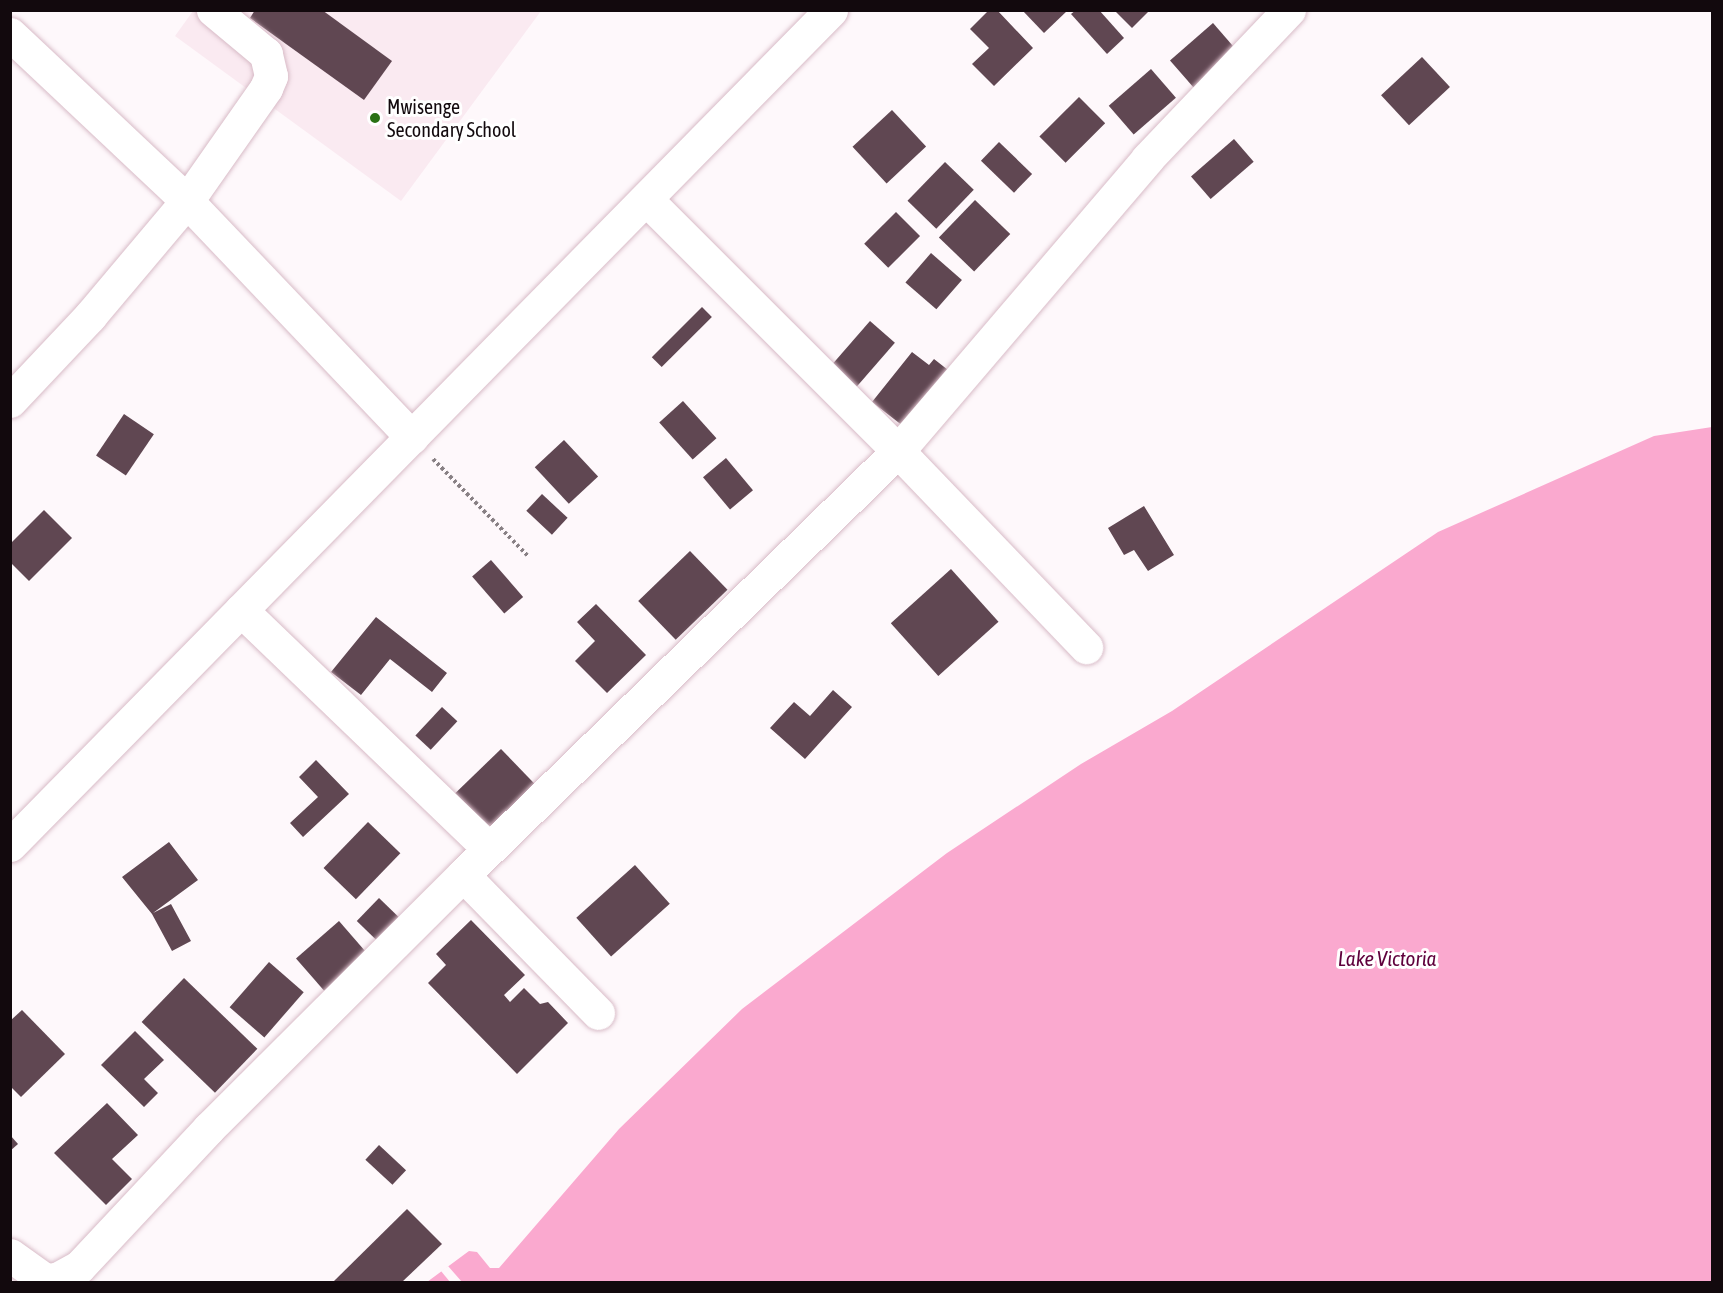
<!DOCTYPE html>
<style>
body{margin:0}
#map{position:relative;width:1723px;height:1293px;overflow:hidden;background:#fef8fb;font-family:"Asap Condensed",sans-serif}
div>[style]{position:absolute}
.built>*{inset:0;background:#faeaf1}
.water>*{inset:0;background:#faa9cf}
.pier>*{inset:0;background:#fef8fb}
.building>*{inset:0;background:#604752;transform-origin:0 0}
.path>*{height:4px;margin-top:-2px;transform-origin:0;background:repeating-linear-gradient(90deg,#888084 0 3px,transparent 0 6px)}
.roads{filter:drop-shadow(0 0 2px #d8bbc7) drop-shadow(0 0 2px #d8bbc7)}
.minor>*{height:33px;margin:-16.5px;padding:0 16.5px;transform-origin:16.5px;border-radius:16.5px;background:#fff}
.dots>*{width:16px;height:16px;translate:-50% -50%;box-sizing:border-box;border:3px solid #fff;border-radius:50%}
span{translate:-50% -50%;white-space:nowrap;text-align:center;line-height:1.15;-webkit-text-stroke:6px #fff;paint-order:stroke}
.poi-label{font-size:20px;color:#12090d}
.left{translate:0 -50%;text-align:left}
.water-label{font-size:21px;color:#5f003c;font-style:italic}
.frame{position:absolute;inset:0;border:12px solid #12090d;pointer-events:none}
</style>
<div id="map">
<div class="built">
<div style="clip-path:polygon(193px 11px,541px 11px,401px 201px,175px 36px)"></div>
</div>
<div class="water">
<div style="clip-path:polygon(1712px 427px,1712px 1282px,427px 1282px,469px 1251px,477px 1252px,490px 1268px,499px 1268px,619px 1129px,742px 1009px,947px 853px,1081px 764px,1172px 711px,1438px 532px,1654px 436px)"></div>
</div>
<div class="pier">
<div style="clip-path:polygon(448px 1266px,462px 1282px,450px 1282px,441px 1271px)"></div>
</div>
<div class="building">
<div style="clip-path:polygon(255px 10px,322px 10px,392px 61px,364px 100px,250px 18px)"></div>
<div style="clip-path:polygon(989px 10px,997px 10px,1033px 48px,994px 86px,972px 64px,989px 48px,970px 29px)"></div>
<div style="clip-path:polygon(1022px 10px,1068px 10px,1044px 33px)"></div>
<div style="clip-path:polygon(1076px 10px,1099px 10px,1124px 38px,1107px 54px,1071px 14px)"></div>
<div style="clip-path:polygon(1114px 10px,1150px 10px,1132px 28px)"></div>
<div style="left:1213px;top:23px;width:37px;height:57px;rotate:49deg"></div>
<div style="left:1422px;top:57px;width:41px;height:56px;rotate:47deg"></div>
<div style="left:1151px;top:69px;width:38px;height:56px;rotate:49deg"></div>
<div style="left:1079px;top:97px;width:37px;height:56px;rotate:45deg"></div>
<div style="left:892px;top:110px;width:50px;height:54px;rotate:47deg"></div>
<div style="left:1234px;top:139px;width:30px;height:57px;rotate:49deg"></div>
<div style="left:999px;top:142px;width:46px;height:26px;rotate:44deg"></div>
<div style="left:945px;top:162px;width:40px;height:54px;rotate:44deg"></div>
<div style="left:975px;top:200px;width:49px;height:52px;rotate:44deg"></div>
<div style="left:896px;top:212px;width:34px;height:45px;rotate:45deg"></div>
<div style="left:931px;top:253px;width:41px;height:39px;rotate:41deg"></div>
<div style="left:702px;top:307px;width:14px;height:71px;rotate:45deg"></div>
<div style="left:870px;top:321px;width:33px;height:62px;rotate:41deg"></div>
<div style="clip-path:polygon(912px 352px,929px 365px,934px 359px,948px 370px,903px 426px,872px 402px)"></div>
<div style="left:683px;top:401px;width:50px;height:32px;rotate:48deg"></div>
<div style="left:124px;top:414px;width:36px;height:50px;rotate:34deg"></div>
<div style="left:564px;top:440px;width:50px;height:40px;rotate:47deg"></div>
<div style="left:726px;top:458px;width:42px;height:30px;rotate:50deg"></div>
<div style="left:542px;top:494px;width:35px;height:23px;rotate:43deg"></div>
<div style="clip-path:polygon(1144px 506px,1174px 555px,1148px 571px,1134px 550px,1124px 555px,1108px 528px)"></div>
<div style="clip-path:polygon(44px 510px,72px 538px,29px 581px,10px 562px,10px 544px)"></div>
<div style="left:690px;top:551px;width:54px;height:72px;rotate:46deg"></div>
<div style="left:491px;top:560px;width:49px;height:25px;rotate:49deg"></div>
<div style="left:951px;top:569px;width:71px;height:81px;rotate:48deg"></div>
<div style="clip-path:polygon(596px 604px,646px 655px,607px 693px,575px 661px,595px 641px,577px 622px)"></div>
<div style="clip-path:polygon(376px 617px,447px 673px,432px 692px,390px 659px,361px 695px,331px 672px)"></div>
<div style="clip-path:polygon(833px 690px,852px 707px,805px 759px,770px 728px,794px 702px,810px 716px)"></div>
<div style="left:442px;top:707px;width:21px;height:39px;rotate:43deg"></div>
<div style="left:501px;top:749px;width:50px;height:64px;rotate:46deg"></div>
<div style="clip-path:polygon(316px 760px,349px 794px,303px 837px,290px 823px,318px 797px,299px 777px)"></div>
<div style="left:368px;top:822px;width:45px;height:64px;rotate:44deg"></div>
<div style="clip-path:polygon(169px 842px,198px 880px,153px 913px,171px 904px,191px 941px,172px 951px,152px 914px,122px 877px)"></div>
<div style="left:635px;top:865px;width:52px;height:79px;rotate:48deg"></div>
<div style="left:379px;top:898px;width:33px;height:32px;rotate:44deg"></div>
<div style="clip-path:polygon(471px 920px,525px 975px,504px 995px,510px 1002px,524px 988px,540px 1004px,548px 1002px,568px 1023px,517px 1074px,428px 983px,446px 965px,436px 954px)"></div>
<div style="left:339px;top:921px;width:43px;height:57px;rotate:49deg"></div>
<div style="left:269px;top:962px;width:46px;height:60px;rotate:41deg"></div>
<div style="left:184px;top:978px;width:102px;height:61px;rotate:44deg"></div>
<div style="clip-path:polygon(22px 1010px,65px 1054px,21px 1097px,10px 1086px,10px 1021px)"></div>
<div style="clip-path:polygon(135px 1031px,164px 1060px,144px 1079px,158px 1093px,144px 1107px,101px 1065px)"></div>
<div style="clip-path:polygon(107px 1103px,138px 1135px,112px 1159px,132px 1179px,106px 1205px,54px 1153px)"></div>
<div style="clip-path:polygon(10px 1135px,18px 1144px,10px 1151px)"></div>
<div style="left:379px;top:1145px;width:37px;height:20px;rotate:43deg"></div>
<div style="clip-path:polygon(407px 1209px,442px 1244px,402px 1282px,333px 1282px)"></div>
</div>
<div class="path">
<div style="left:433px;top:459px;width:137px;rotate:45.6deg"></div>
</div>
<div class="roads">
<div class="minor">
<div style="left:10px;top:34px;width:243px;rotate:43.3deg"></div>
<div style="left:187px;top:201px;width:326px;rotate:46.4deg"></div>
<div style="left:646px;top:199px;width:356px;rotate:45deg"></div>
<div style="left:898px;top:451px;width:272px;rotate:46.2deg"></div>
<div style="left:10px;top:401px;width:117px;rotate:-46.7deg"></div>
<div style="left:90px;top:316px;width:150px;rotate:-49.9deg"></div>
<div style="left:187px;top:201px;width:138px;rotate:-55deg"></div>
<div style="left:266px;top:88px;width:13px;rotate:-67deg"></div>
<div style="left:271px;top:76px;width:23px;rotate:-103deg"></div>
<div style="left:266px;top:54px;width:69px;rotate:-140.3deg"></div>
<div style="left:241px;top:610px;width:344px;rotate:43.9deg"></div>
<div style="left:10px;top:845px;width:1171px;rotate:-45.48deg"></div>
<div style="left:463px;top:875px;width:193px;rotate:45.6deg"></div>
<div style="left:10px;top:1255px;width:43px;rotate:35.5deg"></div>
<div style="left:45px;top:1280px;width:12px;rotate:-5deg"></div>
<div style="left:57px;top:1279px;width:25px;rotate:-29deg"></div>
<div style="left:79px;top:1267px;width:190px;rotate:-46.9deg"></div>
<div style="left:209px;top:1128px;width:359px;rotate:-44.9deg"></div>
<div style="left:463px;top:875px;width:607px;rotate:-44.27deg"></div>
<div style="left:898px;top:451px;width:384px;rotate:-49.5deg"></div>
<div style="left:1147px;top:159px;width:206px;rotate:-46.4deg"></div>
</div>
</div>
<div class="dots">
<div style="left:375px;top:118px;background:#297114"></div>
</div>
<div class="poi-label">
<span class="left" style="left:387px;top:118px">Mwisenge<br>Secondary School</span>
</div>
<div class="water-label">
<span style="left:1387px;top:958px">Lake Victoria</span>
</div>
<div class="frame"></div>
</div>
